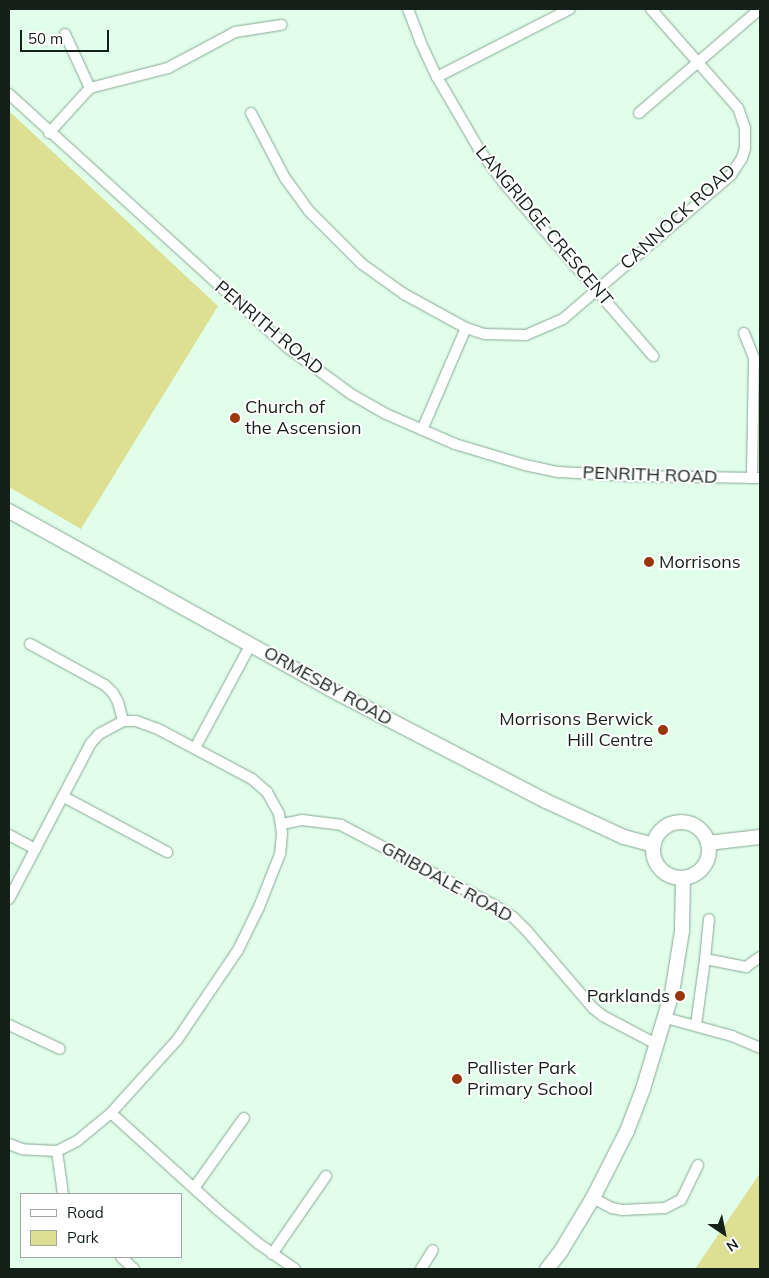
<!DOCTYPE html>
<style>
body{margin:0}
#map{position:relative;width:769px;height:1278px;overflow:hidden;background:#e1feeb;font-family:Mulish,sans-serif}
div>[style]{position:absolute}
.green>*{inset:0;background:#dddf92}
.roads{filter:drop-shadow(0 0 1px #86a892) drop-shadow(0 0 1px #86a892)}
.minor>*{height:10px;margin:-5px;padding:0 5px;transform-origin:5px;border-radius:5px;background:#fff}
.tertiary>*{height:14px;margin:-7px;padding:0 7px;transform-origin:7px;border-radius:7px;background:#fff}
.tertiary>.ring{margin:-7px;padding:0;box-sizing:content-box;background:none;border:14px solid #fff;border-radius:50%}
.dots>*{width:14px;height:14px;translate:-50% -50%;box-sizing:border-box;border:2px solid #fff;border-radius:50%}
span{translate:-50% -50%;white-space:nowrap;text-align:center;line-height:1.15;-webkit-text-stroke:4px #fff;paint-order:stroke}
.street-label{font-size:18px;color:#142119}
.poi-label{font-size:18px;color:#142119}
.left{translate:0 -50%;text-align:left}
.right{translate:-100% -50%;text-align:right}
.frame{position:absolute;inset:0;border:10px solid #142119;pointer-events:none}
.legend{position:absolute;left:20px;top:1193px;width:162px;height:65px;box-sizing:border-box;background:#fff;border:1px solid #a1a6a3;margin:0;padding:6px 9px;list-style:none;font-size:15px;color:#142119}
.legend li{display:flex;align-items:center;gap:10px;height:25px}
.legend b{width:25px;border:1px solid #a1a6a3}
.north{position:absolute;left:699px;top:1208px;width:50px;height:50px;-webkit-text-stroke:4px #fff;paint-order:stroke;rotate:146deg;font-size:14px;font-weight:700;line-height:20px;text-align:center;color:#142119}
.north::after{content:'';display:block;margin:auto;width:18px;height:22px;background:#142119;clip-path:polygon(50% 0,100% 100%,50% 72%,0 100%)}
.scale{position:absolute;left:20px;top:30px;width:89px;height:22px;box-sizing:border-box;border:2px solid #142119;border-top:0;padding-left:6px;font-size:15px;line-height:18px;white-space:nowrap;color:#142119;-webkit-text-stroke:4px #fff;paint-order:stroke}
</style>
<div id="map">
<div class="green">
<div style="clip-path:polygon(9px 111px,218px 306px,81px 529px,9px 487px)"></div>
<div style="clip-path:polygon(760px 1173px,760px 1269px,695px 1269px)"></div>
</div>
<div class="roads">
<div class="minor">
<div style="left:408px;top:9px;width:34px;rotate:69deg"></div>
<div style="left:420px;top:41px;width:40px;rotate:65deg"></div>
<div style="left:437px;top:77px;width:86px;rotate:59.8deg"></div>
<div style="left:480px;top:151px;width:39px;rotate:53deg"></div>
<div style="left:503px;top:182px;width:230px;rotate:49.2deg"></div>
<div style="left:65px;top:34px;width:60px;rotate:65.2deg"></div>
<div style="left:437px;top:77px;width:149px;rotate:-27.1deg"></div>
<div style="left:9px;top:94px;width:377px;rotate:42.3deg"></div>
<div style="left:288px;top:348px;width:78px;rotate:36.1deg"></div>
<div style="left:351px;top:394px;width:40px;rotate:29.7deg"></div>
<div style="left:386px;top:414px;width:75px;rotate:23.5deg"></div>
<div style="left:455px;top:444px;width:73px;rotate:16.7deg"></div>
<div style="left:525px;top:465px;width:35px;rotate:12deg"></div>
<div style="left:559px;top:472px;width:71px;rotate:3.2deg"></div>
<div style="left:630px;top:476px;width:130px;rotate:0.9deg"></div>
<div style="left:251px;top:113px;width:73px;rotate:62.4deg"></div>
<div style="left:285px;top:178px;width:41px;rotate:54deg"></div>
<div style="left:309px;top:211px;width:75px;rotate:45deg"></div>
<div style="left:362px;top:264px;width:52px;rotate:35.5deg"></div>
<div style="left:404px;top:294px;width:71px;rotate:28.7deg"></div>
<div style="left:466px;top:328px;width:20px;rotate:18deg"></div>
<div style="left:485px;top:334px;width:41px;rotate:1.4deg"></div>
<div style="left:526px;top:335px;width:40px;rotate:-23.4deg"></div>
<div style="left:563px;top:319px;width:221px;rotate:-40.6deg"></div>
<div style="left:731px;top:175px;width:20px;rotate:-57deg"></div>
<div style="left:742px;top:158px;width:10px;rotate:-73deg"></div>
<div style="left:745px;top:148px;width:20px;rotate:-90deg"></div>
<div style="left:745px;top:128px;width:21px;rotate:-109deg"></div>
<div style="left:738px;top:108px;width:132px;rotate:-131.3deg"></div>
<div style="left:639px;top:113px;width:160px;rotate:-40.7deg"></div>
<div style="left:49px;top:133px;width:61px;rotate:-47.7deg"></div>
<div style="left:90px;top:88px;width:81px;rotate:-14.4deg"></div>
<div style="left:168px;top:68px;width:76px;rotate:-28.2deg"></div>
<div style="left:235px;top:32px;width:47px;rotate:-8.7deg"></div>
<div style="left:744px;top:333px;width:27px;rotate:68deg"></div>
<div style="left:754px;top:358px;width:120px;rotate:91deg"></div>
<div style="left:422px;top:430px;width:111px;rotate:-66.7deg"></div>
<div style="left:30px;top:644px;width:85px;rotate:28.7deg"></div>
<div style="left:105px;top:685px;width:11px;rotate:45deg"></div>
<div style="left:113px;top:693px;width:10px;rotate:61deg"></div>
<div style="left:118px;top:702px;width:20px;rotate:75deg"></div>
<div style="left:195px;top:748px;width:118px;rotate:-61.7deg"></div>
<div style="left:64px;top:797px;width:117px;rotate:28.1deg"></div>
<div style="left:282px;top:824px;width:20px;rotate:-11deg"></div>
<div style="left:302px;top:820px;width:39px;rotate:7deg"></div>
<div style="left:341px;top:825px;width:173px;rotate:27.6deg"></div>
<div style="left:494px;top:905px;width:22px;rotate:32deg"></div>
<div style="left:513px;top:917px;width:20px;rotate:45deg"></div>
<div style="left:527px;top:931px;width:101px;rotate:49.4deg"></div>
<div style="left:593px;top:1008px;width:13px;rotate:39deg"></div>
<div style="left:603px;top:1016px;width:62px;rotate:27.8deg"></div>
<div style="left:9px;top:835px;width:30px;rotate:28deg"></div>
<div style="left:9px;top:899px;width:176px;rotate:-62.3deg"></div>
<div style="left:91px;top:743px;width:12px;rotate:-48deg"></div>
<div style="left:99px;top:734px;width:27px;rotate:-28deg"></div>
<div style="left:123px;top:721px;width:13px"></div>
<div style="left:136px;top:721px;width:23px;rotate:20deg"></div>
<div style="left:158px;top:729px;width:106px;rotate:28deg"></div>
<div style="left:252px;top:779px;width:20px;rotate:41deg"></div>
<div style="left:267px;top:792px;width:25px;rotate:61deg"></div>
<div style="left:279px;top:814px;width:19px;rotate:81deg"></div>
<div style="left:282px;top:833px;width:21px;rotate:95deg"></div>
<div style="left:280px;top:854px;width:57px;rotate:111.6deg"></div>
<div style="left:259px;top:907px;width:48px;rotate:116deg"></div>
<div style="left:238px;top:950px;width:109px;rotate:124.1deg"></div>
<div style="left:177px;top:1040px;width:98px;rotate:132.1deg"></div>
<div style="left:111px;top:1113px;width:44px;rotate:140.5deg"></div>
<div style="left:77px;top:1141px;width:22px;rotate:153deg"></div>
<div style="left:57px;top:1151px;width:35px;rotate:-177deg"></div>
<div style="left:22px;top:1149px;width:14px;rotate:-159deg"></div>
<div style="left:705px;top:959px;width:40px;rotate:-84.3deg"></div>
<div style="left:666px;top:1018px;width:68px;rotate:15.3deg"></div>
<div style="left:732px;top:1036px;width:30px;rotate:23deg"></div>
<div style="left:9px;top:1025px;width:56px;rotate:25.2deg"></div>
<div style="left:696px;top:1025px;width:67px;rotate:-82.2deg"></div>
<div style="left:705px;top:959px;width:42px;rotate:11deg"></div>
<div style="left:746px;top:967px;width:17px;rotate:-36deg"></div>
<div style="left:111px;top:1113px;width:144px;rotate:42.2deg"></div>
<div style="left:218px;top:1210px;width:53px;rotate:39.7deg"></div>
<div style="left:259px;top:1244px;width:44px;rotate:34.8deg"></div>
<div style="left:57px;top:1151px;width:43px;rotate:82.1deg"></div>
<div style="left:194px;top:1188px;width:86px;rotate:-54.5deg"></div>
<div style="left:593px;top:1198px;width:21px;rotate:28deg"></div>
<div style="left:612px;top:1208px;width:10px;rotate:11deg"></div>
<div style="left:622px;top:1210px;width:43px;rotate:-2.7deg"></div>
<div style="left:665px;top:1208px;width:18px;rotate:-27deg"></div>
<div style="left:681px;top:1200px;width:39px;rotate:-64deg"></div>
<div style="left:272px;top:1254px;width:95px;rotate:-55.3deg"></div>
<div style="left:121px;top:1257px;width:18px;rotate:43deg"></div>
<div style="left:421px;top:1269px;width:22px;rotate:-58deg"></div>
</div>
<div class="tertiary">
<div style="left:9px;top:511px;width:365px;rotate:29deg"></div>
<div style="left:328px;top:688px;width:246px;rotate:27.4deg"></div>
<div style="left:546px;top:801px;width:86px;rotate:24.8deg"></div>
<div style="left:624px;top:837px;width:31px;rotate:15deg"></div>
<div class="ring" style="left:653px;top:822px;width:42px;height:42px"></div>
<div style="left:708px;top:843px;width:52px;rotate:-6.6deg"></div>
<div style="left:547px;top:1269px;width:23px;rotate:-52deg"></div>
<div style="left:561px;top:1251px;width:62px;rotate:-58.9deg"></div>
<div style="left:593px;top:1198px;width:75px;rotate:-63.1deg"></div>
<div style="left:627px;top:1131px;width:45px;rotate:-69.1deg"></div>
<div style="left:643px;top:1089px;width:100px;rotate:-73.2deg"></div>
<div style="left:672px;top:993px;width:63px;rotate:-80.8deg"></div>
<div style="left:682px;top:931px;width:51px;rotate:-88.9deg"></div>
</div>
</div>
<div class="dots">
<div style="left:235px;top:418px;background:#9b360b"></div>
<div style="left:649px;top:562px;background:#9b360b"></div>
<div style="left:663px;top:730px;background:#9b360b"></div>
<div style="left:680px;top:996px;background:#9b360b"></div>
<div style="left:457px;top:1079px;background:#9b360b"></div>
</div>
<div class="street-label">
<span style="left:678px;top:217px;rotate:-42deg">CANNOCK ROAD</span>
<span style="left:544px;top:226px;rotate:50deg">LANGRIDGE CRESCENT</span>
<span style="left:269px;top:328px;rotate:40deg">PENRITH ROAD</span>
<span style="left:650px;top:475px;rotate:2deg">PENRITH ROAD</span>
<span style="left:328px;top:686px;rotate:29deg">ORMESBY ROAD</span>
<span style="left:447px;top:882px;rotate:29deg">GRIBDALE ROAD</span>
</div>
<div class="poi-label">
<span class="left" style="left:245px;top:418px">Church of<br>the Ascension</span>
<span class="left" style="left:659px;top:562px">Morrisons</span>
<span class="right" style="left:653px;top:730px">Morrisons Berwick<br>Hill Centre</span>
<span class="right" style="left:670px;top:996px">Parklands</span>
<span class="left" style="left:467px;top:1079px">Pallister Park<br>Primary School</span>
</div>
<div class="frame"></div>
<ul class="legend">
<li><b style="height:6px;background:#fff"></b>Road</li>
<li><b style="height:14px;background:#dddf92"></b>Park</li>
</ul>
<div class="north">N</div>
<div class="scale">50 m</div>
</div>
